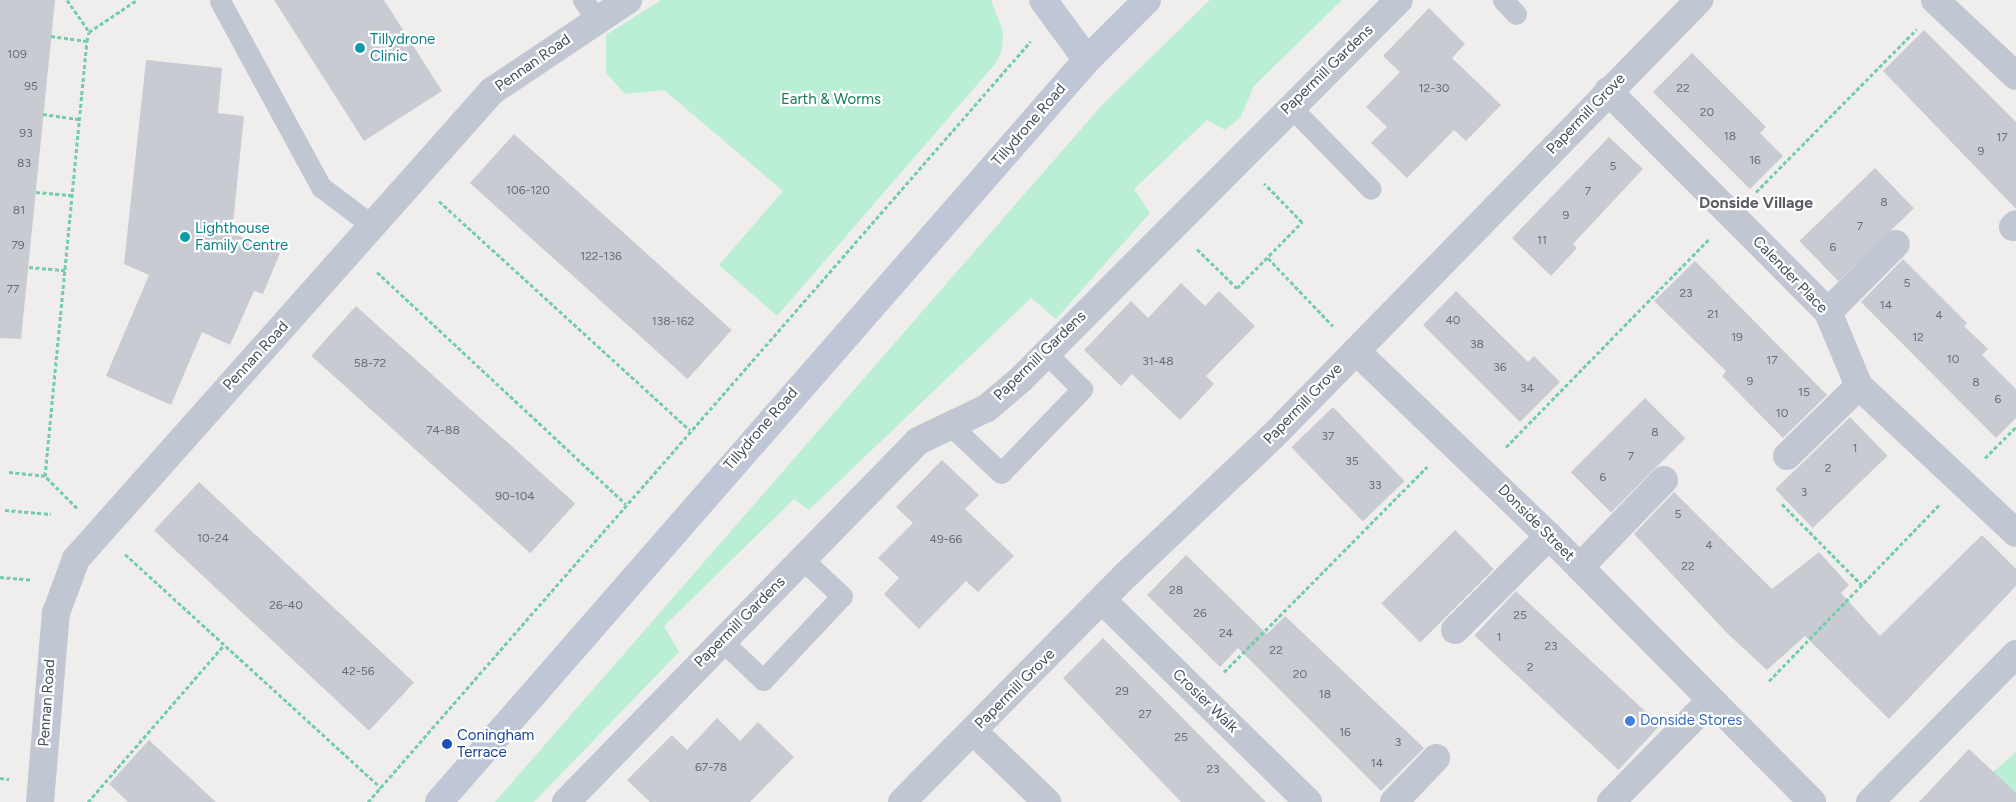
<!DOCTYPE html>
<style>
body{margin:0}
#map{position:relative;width:2016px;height:802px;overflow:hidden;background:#f0eded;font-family:Figtree,sans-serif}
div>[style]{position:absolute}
.green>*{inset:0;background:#baefd5}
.building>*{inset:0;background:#c9cbd3;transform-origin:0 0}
.path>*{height:3px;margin-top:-1.5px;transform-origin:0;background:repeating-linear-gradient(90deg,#72cdac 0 4px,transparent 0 6.5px)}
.lane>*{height:21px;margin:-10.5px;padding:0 10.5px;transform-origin:10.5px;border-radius:10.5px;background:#c0c7d3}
.street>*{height:28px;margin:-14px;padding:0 14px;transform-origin:14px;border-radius:14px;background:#c0c7d3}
.secondary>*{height:28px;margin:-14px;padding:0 14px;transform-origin:14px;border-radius:14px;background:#bfc7d7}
.dots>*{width:14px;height:14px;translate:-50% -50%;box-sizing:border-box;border:2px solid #fff;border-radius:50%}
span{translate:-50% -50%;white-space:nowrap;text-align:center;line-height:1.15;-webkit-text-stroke:4.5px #fff;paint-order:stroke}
.number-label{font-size:12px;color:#666d79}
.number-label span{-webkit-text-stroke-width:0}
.culture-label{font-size:15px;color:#0d838f}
.left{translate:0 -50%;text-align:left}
.street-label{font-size:15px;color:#454e5b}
.park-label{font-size:15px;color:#157d57}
.shop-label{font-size:15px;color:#366cbe}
.transit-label{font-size:15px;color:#164399}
.neighbourhood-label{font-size:16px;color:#5a5c62;font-weight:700}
</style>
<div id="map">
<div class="green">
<div style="clip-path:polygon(661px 0,991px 0,1003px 31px,1002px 50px,995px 64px,777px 316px,719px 265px,783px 191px,664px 90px,625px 94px,606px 73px,606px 35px)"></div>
<div style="clip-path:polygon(1210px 0,1342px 0,1254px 86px,1240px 118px,1225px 130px,1207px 120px,1134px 189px,1150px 213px,1056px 319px,1031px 298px,809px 510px,794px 499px,664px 626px,679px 652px,534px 802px,495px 802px,1102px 105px)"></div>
<div style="clip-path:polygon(2016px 752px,2016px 802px,1966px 796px)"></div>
</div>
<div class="building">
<div style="clip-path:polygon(0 0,55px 0,21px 339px,0 338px)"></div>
<div style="clip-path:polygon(274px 0,384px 0,442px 91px,364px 141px)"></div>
<div style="clip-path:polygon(1429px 8px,1465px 44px,1452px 58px,1501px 105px,1466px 141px,1454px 130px,1407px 178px,1371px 143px,1387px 127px,1366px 107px,1400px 72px,1383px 56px)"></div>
<div style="clip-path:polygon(1924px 30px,2016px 122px,2016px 209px,1883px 71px)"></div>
<div style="clip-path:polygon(1692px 53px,1766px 127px,1760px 133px,1783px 156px,1750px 189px,1653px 92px)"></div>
<div style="clip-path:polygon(146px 60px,222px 68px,218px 113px,244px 116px,232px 233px,280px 253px,263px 294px,254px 291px,230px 345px,202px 332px,171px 405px,106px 376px,149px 275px,124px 264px)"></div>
<div style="left:514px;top:134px;width:293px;height:66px;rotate:42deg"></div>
<div style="clip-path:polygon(1609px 137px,1643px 169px,1573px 244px,1577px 248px,1551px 276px,1512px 238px)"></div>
<div style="left:1875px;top:168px;width:56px;height:105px;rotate:46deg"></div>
<div style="clip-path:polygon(1903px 259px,1967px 323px,1964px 326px,1988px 349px,1982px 355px,2016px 389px,2016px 418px,1996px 438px,1861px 302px)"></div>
<div style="clip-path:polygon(1695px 261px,1827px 395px,1783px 438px,1722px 376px,1726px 371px,1654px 301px)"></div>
<div style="clip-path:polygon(1181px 283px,1205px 306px,1219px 291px,1255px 326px,1206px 376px,1214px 384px,1180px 420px,1132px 374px,1121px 386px,1084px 350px,1131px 301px,1148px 318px)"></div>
<div style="clip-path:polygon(1456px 291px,1528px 362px,1534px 356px,1560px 382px,1520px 422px,1423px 325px)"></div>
<div style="left:356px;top:306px;width:295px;height:67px;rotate:42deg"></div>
<div style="left:1645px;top:398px;width:57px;height:105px;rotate:45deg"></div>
<div style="left:1333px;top:407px;width:103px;height:58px;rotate:46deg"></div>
<div style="left:1850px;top:417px;width:54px;height:104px;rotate:46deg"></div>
<div style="clip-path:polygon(942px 460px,979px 495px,965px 509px,1014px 556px,978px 592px,966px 581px,919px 629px,884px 594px,899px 578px,878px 558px,913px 523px,896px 507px)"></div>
<div style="left:199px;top:482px;width:294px;height:66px;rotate:43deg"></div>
<div style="clip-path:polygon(1674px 492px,1772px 589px,1819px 552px,1849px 585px,1841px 593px,1880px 636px,1982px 535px,2016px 569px,2016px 586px,1889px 719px,1805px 636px,1767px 670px,1728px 634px,1634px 534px)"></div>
<div style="left:1455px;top:530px;width:55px;height:104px;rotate:45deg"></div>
<div style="clip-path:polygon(1186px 555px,1267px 634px,1285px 616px,1424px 748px,1381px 791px,1238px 648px,1220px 667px,1147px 595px)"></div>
<div style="left:1516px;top:591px;width:197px;height:61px;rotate:43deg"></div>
<div style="clip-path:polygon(1103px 638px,1129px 664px,1266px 802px,1181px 802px,1063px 678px)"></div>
<div style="clip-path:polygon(717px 718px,740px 741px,758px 722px,794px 757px,750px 802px,650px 802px,627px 780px,672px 735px,687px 750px)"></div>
<div style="clip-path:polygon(149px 740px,216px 802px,128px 802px,109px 784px)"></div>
<div style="clip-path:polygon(1969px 749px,2016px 793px,2016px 802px,1919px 802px)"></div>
</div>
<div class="path">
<div style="left:67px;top:0;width:39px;rotate:55deg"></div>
<div style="left:51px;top:36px;width:36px;rotate:8deg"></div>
<div style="left:43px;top:114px;width:37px;rotate:8deg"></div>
<div style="left:36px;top:192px;width:37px;rotate:5deg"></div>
<div style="left:1756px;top:192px;width:229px;rotate:-45.4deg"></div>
<div style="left:439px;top:201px;width:340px;rotate:42.4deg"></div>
<div style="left:1197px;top:249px;width:56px;rotate:44.3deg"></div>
<div style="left:1237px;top:288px;width:93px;rotate:-45.4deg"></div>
<div style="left:1302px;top:222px;width:54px;rotate:-134.3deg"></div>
<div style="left:1268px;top:258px;width:94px;rotate:46.3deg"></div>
<div style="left:29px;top:267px;width:36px;rotate:5deg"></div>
<div style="left:377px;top:272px;width:340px;rotate:43deg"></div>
<div style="left:1506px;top:447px;width:291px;rotate:-45.7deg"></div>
<div style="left:1985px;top:458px;width:44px;rotate:-45deg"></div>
<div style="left:9px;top:472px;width:36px;rotate:6deg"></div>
<div style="left:1782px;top:504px;width:114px;rotate:45.4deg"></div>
<div style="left:77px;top:508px;width:45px;rotate:-135deg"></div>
<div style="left:45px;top:476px;width:437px;rotate:-84.5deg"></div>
<div style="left:87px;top:41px;width:9px;rotate:-77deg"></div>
<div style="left:89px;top:32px;width:58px;rotate:-33.7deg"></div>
<div style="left:5px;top:510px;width:46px;rotate:5deg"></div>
<div style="left:125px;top:554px;width:347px;rotate:42.4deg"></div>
<div style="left:0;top:577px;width:32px;rotate:5deg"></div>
<div style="left:1224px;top:672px;width:289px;rotate:-45.3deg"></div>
<div style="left:1769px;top:681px;width:245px;rotate:-46deg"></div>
<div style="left:0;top:778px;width:9px;rotate:6deg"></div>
<div style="left:88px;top:802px;width:208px;rotate:-49.1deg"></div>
<div style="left:368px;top:802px;width:1009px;rotate:-48.94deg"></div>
</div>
<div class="lane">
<div style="left:583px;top:0;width:24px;rotate:55deg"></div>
<div style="left:1503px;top:0;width:19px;rotate:47deg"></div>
<div style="left:220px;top:1px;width:212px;rotate:61.5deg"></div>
<div style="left:321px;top:187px;width:66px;rotate:37deg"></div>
<div style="left:1289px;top:105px;width:117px;rotate:45.7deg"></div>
<div style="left:950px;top:425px;width:70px;rotate:43.3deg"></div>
<div style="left:1001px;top:473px;width:117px;rotate:-46deg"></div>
<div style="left:1082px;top:389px;width:52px;rotate:-135deg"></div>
<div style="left:721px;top:640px;width:58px;rotate:43.6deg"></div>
<div style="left:763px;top:680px;width:115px;rotate:-46.8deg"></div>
<div style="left:842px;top:596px;width:54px;rotate:-137.2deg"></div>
</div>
<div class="street">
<div style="left:1935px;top:0;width:111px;rotate:43.2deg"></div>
<div style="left:1608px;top:91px;width:312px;rotate:45.1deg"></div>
<div style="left:1828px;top:312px;width:80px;rotate:67.3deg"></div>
<div style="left:1859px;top:386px;width:215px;rotate:43.1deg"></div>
<div style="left:2013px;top:227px;width:4px;rotate:-45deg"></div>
<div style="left:1828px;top:312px;width:96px;rotate:-45deg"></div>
<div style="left:1356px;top:351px;width:267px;rotate:43.8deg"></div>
<div style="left:1549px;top:536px;width:374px;rotate:45.3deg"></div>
<div style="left:1787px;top:456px;width:100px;rotate:-44.2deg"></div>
<div style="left:1580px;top:567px;width:121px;rotate:-46deg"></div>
<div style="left:1103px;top:601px;width:287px;rotate:44.4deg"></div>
<div style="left:1455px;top:630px;width:133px;rotate:-45deg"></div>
<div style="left:973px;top:731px;width:103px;rotate:43.8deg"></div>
<div style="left:40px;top:802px;width:190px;rotate:-85.2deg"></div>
<div style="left:56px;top:613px;width:58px;rotate:-69.7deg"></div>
<div style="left:76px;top:559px;width:626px;rotate:-48.37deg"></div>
<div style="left:492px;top:91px;width:164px;rotate:-33.8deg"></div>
<div style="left:566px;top:802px;width:504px;rotate:-45.72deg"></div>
<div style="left:918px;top:441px;width:76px;rotate:-25.6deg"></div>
<div style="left:987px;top:408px;width:45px;rotate:-40.5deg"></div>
<div style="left:1021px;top:379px;width:535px;rotate:-45.08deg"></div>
<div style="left:902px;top:802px;width:320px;rotate:-45.4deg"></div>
<div style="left:1127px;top:574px;width:201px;rotate:-43.4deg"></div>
<div style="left:1273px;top:436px;width:610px;rotate:-45.66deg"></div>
<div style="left:1394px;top:802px;width:61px;rotate:-46.3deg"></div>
<div style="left:1611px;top:802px;width:141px;rotate:-45.6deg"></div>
<div style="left:1870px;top:802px;width:208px;rotate:-45.4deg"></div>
</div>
<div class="secondary">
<div style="left:1043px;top:0;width:74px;rotate:53.7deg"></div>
<div style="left:439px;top:802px;width:985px;rotate:-48.87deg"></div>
<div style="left:1087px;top:60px;width:85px;rotate:-45deg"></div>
</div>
<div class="dots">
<div style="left:360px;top:48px;background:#0f9aa8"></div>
<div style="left:185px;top:237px;background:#0f9aa8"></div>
<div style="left:1630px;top:721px;background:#3f7fe0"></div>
<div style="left:447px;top:744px;background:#1a4fb4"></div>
</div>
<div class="number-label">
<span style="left:17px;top:55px">109</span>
<span style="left:31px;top:87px">95</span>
<span style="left:1434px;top:89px">12-30</span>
<span style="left:1683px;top:89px">22</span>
<span style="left:1707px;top:113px">20</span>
<span style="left:26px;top:134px">93</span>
<span style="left:1730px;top:137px">18</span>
<span style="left:2002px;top:138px">17</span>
<span style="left:1981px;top:152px">9</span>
<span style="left:1755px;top:161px">16</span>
<span style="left:24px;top:164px">83</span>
<span style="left:1613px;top:167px">5</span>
<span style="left:528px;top:191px">106-120</span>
<span style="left:1588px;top:192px">7</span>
<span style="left:1884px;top:203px">8</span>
<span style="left:19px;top:211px">81</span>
<span style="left:1566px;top:216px">9</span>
<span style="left:1860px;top:227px">7</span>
<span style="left:1542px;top:241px">11</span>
<span style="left:18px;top:246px">79</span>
<span style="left:1833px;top:248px">6</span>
<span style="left:601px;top:257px">122-136</span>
<span style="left:1907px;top:284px">5</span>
<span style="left:13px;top:290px">77</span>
<span style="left:1686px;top:294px">23</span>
<span style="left:1886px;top:306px">14</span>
<span style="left:1713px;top:315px">21</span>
<span style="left:1939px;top:316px">4</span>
<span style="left:1453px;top:321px">40</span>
<span style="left:673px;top:322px">138-162</span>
<span style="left:1737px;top:338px">19</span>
<span style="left:1918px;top:338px">12</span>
<span style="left:1477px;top:345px">38</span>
<span style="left:1953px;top:360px">10</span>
<span style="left:1772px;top:361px">17</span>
<span style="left:1158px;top:362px">31-48</span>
<span style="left:370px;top:364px">58-72</span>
<span style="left:1500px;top:368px">36</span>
<span style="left:1750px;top:382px">9</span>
<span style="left:1976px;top:383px">8</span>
<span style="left:1527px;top:389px">34</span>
<span style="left:1804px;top:393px">15</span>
<span style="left:1998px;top:400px">6</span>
<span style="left:1782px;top:414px">10</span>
<span style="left:443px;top:431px">74-88</span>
<span style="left:1655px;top:433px">8</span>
<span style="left:1328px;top:437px">37</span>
<span style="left:1855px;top:449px">1</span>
<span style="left:1631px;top:457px">7</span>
<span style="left:1352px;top:462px">35</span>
<span style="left:1828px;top:469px">2</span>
<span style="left:1603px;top:478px">6</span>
<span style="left:1375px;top:486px">33</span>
<span style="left:1804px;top:493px">3</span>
<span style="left:515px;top:497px">90-104</span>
<span style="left:1678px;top:515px">5</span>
<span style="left:213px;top:539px">10-24</span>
<span style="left:946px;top:540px">49-66</span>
<span style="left:1709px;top:546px">4</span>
<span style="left:1688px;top:567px">22</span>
<span style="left:1176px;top:591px">28</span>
<span style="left:286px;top:606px">26-40</span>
<span style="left:1200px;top:614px">26</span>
<span style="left:1520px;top:616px">25</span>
<span style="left:1226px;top:634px">24</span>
<span style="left:1499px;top:638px">1</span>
<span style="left:1551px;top:647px">23</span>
<span style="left:1276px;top:651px">22</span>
<span style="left:1530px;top:668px">2</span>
<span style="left:358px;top:672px">42-56</span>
<span style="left:1300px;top:675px">20</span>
<span style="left:1122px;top:692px">29</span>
<span style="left:1325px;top:695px">18</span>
<span style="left:1145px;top:715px">27</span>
<span style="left:1345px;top:733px">16</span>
<span style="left:1181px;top:738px">25</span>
<span style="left:1398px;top:743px">3</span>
<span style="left:1377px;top:764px">14</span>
<span style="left:711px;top:768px">67-78</span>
<span style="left:1213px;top:770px">23</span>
</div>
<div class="culture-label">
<span class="left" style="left:370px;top:48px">Tillydrone<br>Clinic</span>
<span class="left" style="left:195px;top:237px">Lighthouse<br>Family Centre</span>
</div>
<div class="street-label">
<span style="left:533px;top:63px;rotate:-35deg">Pennan Road</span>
<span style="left:1327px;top:70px;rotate:-44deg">Papermill Gardens</span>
<span style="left:1586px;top:114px;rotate:-46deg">Papermill Grove</span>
<span style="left:1029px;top:125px;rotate:-49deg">Tillydrone Road</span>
<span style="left:1790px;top:275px;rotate:46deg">Calender Place</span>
<span style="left:256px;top:356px;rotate:-47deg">Pennan Road</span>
<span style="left:1040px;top:356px;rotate:-44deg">Papermill Gardens</span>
<span style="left:1303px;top:404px;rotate:-46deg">Papermill Grove</span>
<span style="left:761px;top:429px;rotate:-49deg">Tillydrone Road</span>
<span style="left:1536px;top:523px;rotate:45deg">Donside Street</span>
<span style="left:740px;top:622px;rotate:-45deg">Papermill Gardens</span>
<span style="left:1015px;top:689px;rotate:-45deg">Papermill Grove</span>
<span style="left:1205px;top:701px;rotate:44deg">Crosier Walk</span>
<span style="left:47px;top:703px;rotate:-86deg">Pennan Road</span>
</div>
<div class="park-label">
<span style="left:831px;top:100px">Earth &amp; Worms</span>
</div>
<div class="shop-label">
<span class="left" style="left:1640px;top:721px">Donside Stores</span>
</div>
<div class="transit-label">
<span class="left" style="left:457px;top:744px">Coningham<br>Terrace</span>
</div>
<div class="neighbourhood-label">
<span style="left:1756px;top:203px">Donside Village</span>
</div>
</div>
